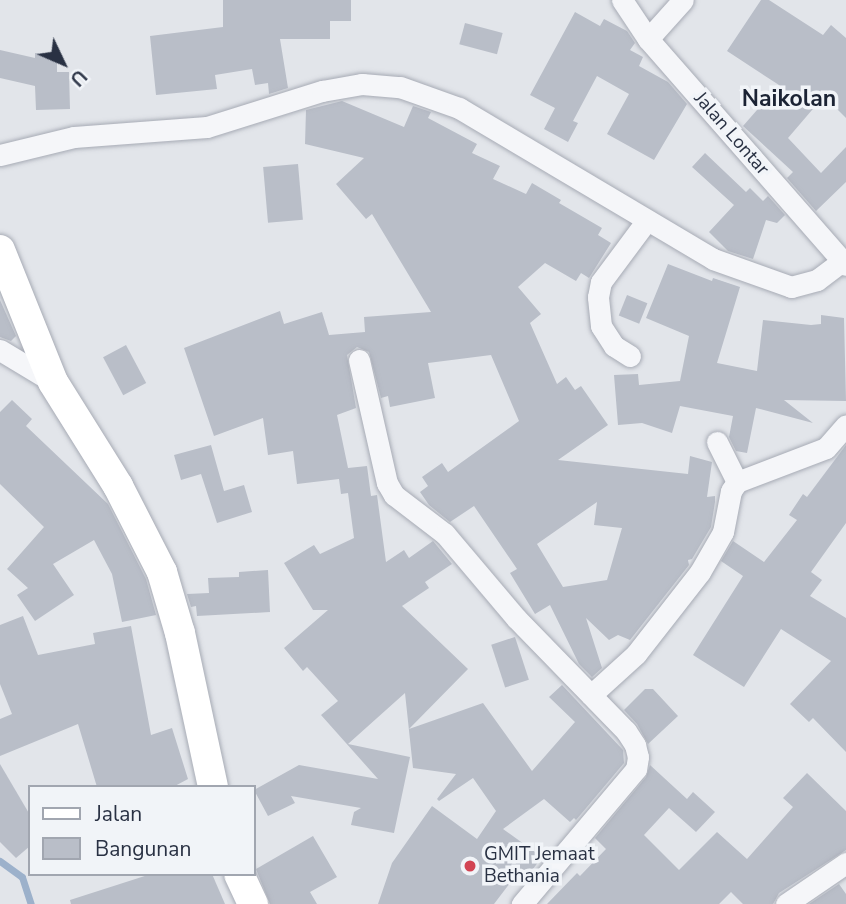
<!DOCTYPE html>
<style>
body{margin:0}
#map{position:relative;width:846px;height:904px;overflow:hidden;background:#e2e5ea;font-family:"Nunito Sans",sans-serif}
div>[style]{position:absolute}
.stream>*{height:7px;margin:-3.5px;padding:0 3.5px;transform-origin:3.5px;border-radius:3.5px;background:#9cb1cb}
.building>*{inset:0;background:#b9bec8;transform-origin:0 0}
.roads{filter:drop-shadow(0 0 2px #a7abb5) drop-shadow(0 0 2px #a7abb5)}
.street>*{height:21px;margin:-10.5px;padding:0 10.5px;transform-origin:10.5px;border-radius:10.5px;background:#f5f6f9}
.secondary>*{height:30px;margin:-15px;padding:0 15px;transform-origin:15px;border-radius:15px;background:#fff}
.dots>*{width:19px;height:19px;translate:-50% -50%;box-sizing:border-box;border:4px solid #f1f4f8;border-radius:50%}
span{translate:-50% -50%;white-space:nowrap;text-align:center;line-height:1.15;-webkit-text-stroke:7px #f1f4f8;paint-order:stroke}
.street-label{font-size:19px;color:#293143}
.poi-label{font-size:19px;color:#293143}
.left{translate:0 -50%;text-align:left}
.quarter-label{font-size:23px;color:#1b2334;font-weight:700}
.legend{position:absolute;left:28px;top:785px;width:228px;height:91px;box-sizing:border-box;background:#f1f4f8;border:2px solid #a1a6b0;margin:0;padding:9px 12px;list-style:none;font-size:21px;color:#293143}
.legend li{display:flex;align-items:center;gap:14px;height:35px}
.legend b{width:35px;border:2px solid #a1a6b0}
.north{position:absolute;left:28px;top:28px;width:70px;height:70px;-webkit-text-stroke:5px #f1f4f8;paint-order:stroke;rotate:134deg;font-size:19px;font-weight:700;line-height:28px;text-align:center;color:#293143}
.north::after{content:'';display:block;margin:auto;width:24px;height:32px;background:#293143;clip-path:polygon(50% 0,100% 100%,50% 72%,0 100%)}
</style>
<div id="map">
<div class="stream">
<div style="left:0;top:861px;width:27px;rotate:36deg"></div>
<div style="left:22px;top:877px;width:28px;rotate:72deg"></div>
</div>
<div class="building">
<div style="clip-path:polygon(223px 0,351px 0,351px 21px,330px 21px,330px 39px,280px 39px,288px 88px,269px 94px,268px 83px,255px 85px,252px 69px,215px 75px,217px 89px,156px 95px,150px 36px,223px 27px)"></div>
<div style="clip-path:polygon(761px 0,769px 0,823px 35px,831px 25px,846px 38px,846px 118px,824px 96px,788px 138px,821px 173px,846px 147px,846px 182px,816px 211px,787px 178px,793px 172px,743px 126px,779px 85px,727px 51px)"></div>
<div style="clip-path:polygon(575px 12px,600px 26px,604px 19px,627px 31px,635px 43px,630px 50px,643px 57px,639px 66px,668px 82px,687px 104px,654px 160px,607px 134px,629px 94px,597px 76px,573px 121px,578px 123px,568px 142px,544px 129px,555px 108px,530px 95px)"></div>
<div style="left:465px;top:23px;width:39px;height:22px;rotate:15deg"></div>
<div style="clip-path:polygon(0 50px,35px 58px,35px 53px,57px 53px,57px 72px,69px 72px,70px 109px,36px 110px,35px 86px,0 78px)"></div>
<div style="clip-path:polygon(evenodd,342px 101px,404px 127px,413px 106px,431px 112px,428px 118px,477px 144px,472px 153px,500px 166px,493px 179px,526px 194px,532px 183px,561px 200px,559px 203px,602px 228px,598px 235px,611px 243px,589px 278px,581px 273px,576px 281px,545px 263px,518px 287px,541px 314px,530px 323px,557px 384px,566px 377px,575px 390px,581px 386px,608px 425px,558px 460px,688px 474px,690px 456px,712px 462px,707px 497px,715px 496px,715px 502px,711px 527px,692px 559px,688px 560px,689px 565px,630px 640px,618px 635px,609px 640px,586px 618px,602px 668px,592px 677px,579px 664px,550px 605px,535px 614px,510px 573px,517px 569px,474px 506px,450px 522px,429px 505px,420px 492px,428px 486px,422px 477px,442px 463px,448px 472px,519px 421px,491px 355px,428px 363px,435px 398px,390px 407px,388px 396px,381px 398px,369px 352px,357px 347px,347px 355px,356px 408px,337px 415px,348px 468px,367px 466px,371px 496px,377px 495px,386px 562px,404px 550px,409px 558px,433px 541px,452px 564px,425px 582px,429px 588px,402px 606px,468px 669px,409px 729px,483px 703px,532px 771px,575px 722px,549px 697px,562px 685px,623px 750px,624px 763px,576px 820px,574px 818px,570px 822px,544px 799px,503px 829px,542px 857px,524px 881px,516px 875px,494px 904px,378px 904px,392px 863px,432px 806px,477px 839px,496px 811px,473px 778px,439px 801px,437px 799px,456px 774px,413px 768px,405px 693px,348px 744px,410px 757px,394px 833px,351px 825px,354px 812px,361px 808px,291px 796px,295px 803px,268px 816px,254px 790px,299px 765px,378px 779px,321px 715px,338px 701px,307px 667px,303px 671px,284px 648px,328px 610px,313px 610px,284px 563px,314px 545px,320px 554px,354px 538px,348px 493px,341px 494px,339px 479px,297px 484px,293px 451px,268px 455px,263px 418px,214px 436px,184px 348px,280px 311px,284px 324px,322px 312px,329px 335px,365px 332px,364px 317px,431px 312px,372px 214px,366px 219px,336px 184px,364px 158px,305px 144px,306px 110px,342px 101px,597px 502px,594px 525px,622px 528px,607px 580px,563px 587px,537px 544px,597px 502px)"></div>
<div style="clip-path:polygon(705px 153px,746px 192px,750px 188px,763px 201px,768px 196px,785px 215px,777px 223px,766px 220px,753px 259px,728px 251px,709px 232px,734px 205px,692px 167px)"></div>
<div style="left:298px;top:164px;width:56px;height:35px;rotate:85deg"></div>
<div style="clip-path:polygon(668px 264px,712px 281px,713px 278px,740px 287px,717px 363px,757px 371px,763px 320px,811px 325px,821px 324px,821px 315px,844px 318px,846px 401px,784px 400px,813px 423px,756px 408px,747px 453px,736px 451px,729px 437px,733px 416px,680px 406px,672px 433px,642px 423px,618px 425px,614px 375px,638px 374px,639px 385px,680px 381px,689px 336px,646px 318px)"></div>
<div style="left:627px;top:295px;width:22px;height:22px;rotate:22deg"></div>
<div style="clip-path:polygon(0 300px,16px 336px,11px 341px,0 337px)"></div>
<div style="left:126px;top:345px;width:43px;height:26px;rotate:62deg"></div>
<div style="clip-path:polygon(12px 400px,32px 419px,26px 426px,108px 504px,146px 579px,156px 615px,122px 622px,112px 574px,94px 540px,53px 564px,74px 595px,35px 621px,17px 595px,28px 588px,7px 569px,44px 527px,0 484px,0 412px)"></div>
<div style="clip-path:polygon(211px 445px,224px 491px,244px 485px,252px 512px,217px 523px,201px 474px,181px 480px,174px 455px)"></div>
<div style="clip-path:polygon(846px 445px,846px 523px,811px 572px,822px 580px,810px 596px,846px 618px,846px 752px,813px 718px,809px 722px,790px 704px,831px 661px,781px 629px,744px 687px,693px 655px,743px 576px,721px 561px,733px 541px,764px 562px,797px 520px,789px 515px,803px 494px,807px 497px)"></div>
<div style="clip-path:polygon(268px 570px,270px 612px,197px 616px,196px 606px,191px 607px,187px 594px,209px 593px,208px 578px,239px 577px,239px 572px)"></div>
<div style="clip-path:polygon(23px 616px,38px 655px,95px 644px,93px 633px,131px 626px,151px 735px,172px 728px,188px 779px,173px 787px,97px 787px,78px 724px,0 756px,0 719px,12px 714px,0 684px,0 625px)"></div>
<div style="left:515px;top:637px;width:45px;height:25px;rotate:72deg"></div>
<div style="clip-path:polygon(645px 689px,653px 689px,678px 716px,648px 744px,637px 724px,624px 710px)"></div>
<div style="clip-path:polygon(0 764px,30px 815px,30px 846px,16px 858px,0 842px)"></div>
<div style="clip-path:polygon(650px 765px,687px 799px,693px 792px,715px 812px,696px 832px,669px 808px,644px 835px,679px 870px,717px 832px,747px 859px,793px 807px,783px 798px,807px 773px,846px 811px,846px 850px,779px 893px,773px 904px,743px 904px,731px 892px,719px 904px,547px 904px,577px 873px,580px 876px,606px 849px,595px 838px,646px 777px)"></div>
<div style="clip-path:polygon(313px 836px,337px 877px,310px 892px,317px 904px,270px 904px,256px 869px)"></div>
<div style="clip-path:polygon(151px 874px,212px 874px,225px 904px,71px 904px,70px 900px)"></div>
<div style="clip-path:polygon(839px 884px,846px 894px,846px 904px,809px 904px)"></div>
</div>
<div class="roads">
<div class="street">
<div style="left:622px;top:0;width:47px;rotate:56.3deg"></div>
<div style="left:648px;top:39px;width:300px;rotate:48.8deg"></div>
<div style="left:648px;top:39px;width:52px;rotate:-48.1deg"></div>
<div style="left:0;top:155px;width:76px;rotate:-13.7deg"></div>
<div style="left:74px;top:137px;width:133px;rotate:-4.3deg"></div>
<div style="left:207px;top:127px;width:121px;rotate:-17.4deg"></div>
<div style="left:322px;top:91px;width:41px;rotate:-9.9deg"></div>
<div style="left:362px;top:84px;width:38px;rotate:5deg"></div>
<div style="left:400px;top:87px;width:63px;rotate:19.6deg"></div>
<div style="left:459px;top:108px;width:295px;rotate:30.7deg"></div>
<div style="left:713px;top:259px;width:83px;rotate:19.7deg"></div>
<div style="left:791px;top:287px;width:27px;rotate:-15deg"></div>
<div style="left:817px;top:280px;width:31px;rotate:-37deg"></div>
<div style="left:0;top:350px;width:62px;rotate:31.1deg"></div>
<div style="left:630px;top:356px;width:19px;rotate:-148deg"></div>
<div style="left:614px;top:346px;width:24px;rotate:-123deg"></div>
<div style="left:601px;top:326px;width:29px;rotate:-96deg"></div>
<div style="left:598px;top:297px;width:15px;rotate:-79deg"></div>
<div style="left:601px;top:282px;width:77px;rotate:-53.4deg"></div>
<div style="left:359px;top:360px;width:126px;rotate:77.2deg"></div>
<div style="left:387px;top:483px;width:14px;rotate:60deg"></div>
<div style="left:394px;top:495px;width:64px;rotate:37.4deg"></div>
<div style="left:445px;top:534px;width:110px;rotate:49.8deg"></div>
<div style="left:516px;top:618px;width:158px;rotate:45.8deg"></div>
<div style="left:626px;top:731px;width:17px;rotate:57deg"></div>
<div style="left:635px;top:745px;width:12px;rotate:76deg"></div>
<div style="left:638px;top:757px;width:12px;rotate:99deg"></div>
<div style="left:636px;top:769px;width:177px;rotate:130.2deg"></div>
<div style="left:717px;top:442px;width:45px;rotate:63.4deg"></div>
<div style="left:591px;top:695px;width:61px;rotate:-42.3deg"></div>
<div style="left:636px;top:654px;width:104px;rotate:-52deg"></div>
<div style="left:700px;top:572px;width:46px;rotate:-60.1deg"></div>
<div style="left:723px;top:532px;width:42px;rotate:-79deg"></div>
<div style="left:731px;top:491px;width:11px;rotate:-56deg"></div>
<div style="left:737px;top:482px;width:95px;rotate:-20.9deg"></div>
<div style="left:826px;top:448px;width:30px;rotate:-49deg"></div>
<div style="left:786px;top:904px;width:73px;rotate:-34.3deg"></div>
</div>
<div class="secondary">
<div style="left:0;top:250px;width:142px;rotate:68.1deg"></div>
<div style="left:53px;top:382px;width:123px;rotate:58deg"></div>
<div style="left:118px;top:486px;width:97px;rotate:62.9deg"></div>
<div style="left:162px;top:572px;width:64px;rotate:73.6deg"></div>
<div style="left:180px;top:633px;width:157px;rotate:77.9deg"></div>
<div style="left:239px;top:874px;width:33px;rotate:65deg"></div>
</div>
</div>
<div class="dots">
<div style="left:470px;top:866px;background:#d24453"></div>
</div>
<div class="street-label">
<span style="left:731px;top:134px;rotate:49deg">Jalan Lontar</span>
</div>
<div class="poi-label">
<span class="left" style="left:484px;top:866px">GMIT Jemaat<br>Bethania</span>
</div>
<div class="quarter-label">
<span style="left:789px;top:99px">Naikolan</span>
</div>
<ul class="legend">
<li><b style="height:9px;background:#fff"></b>Jalan</li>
<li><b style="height:19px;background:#b9bec8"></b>Bangunan</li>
</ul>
<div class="north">U</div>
</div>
